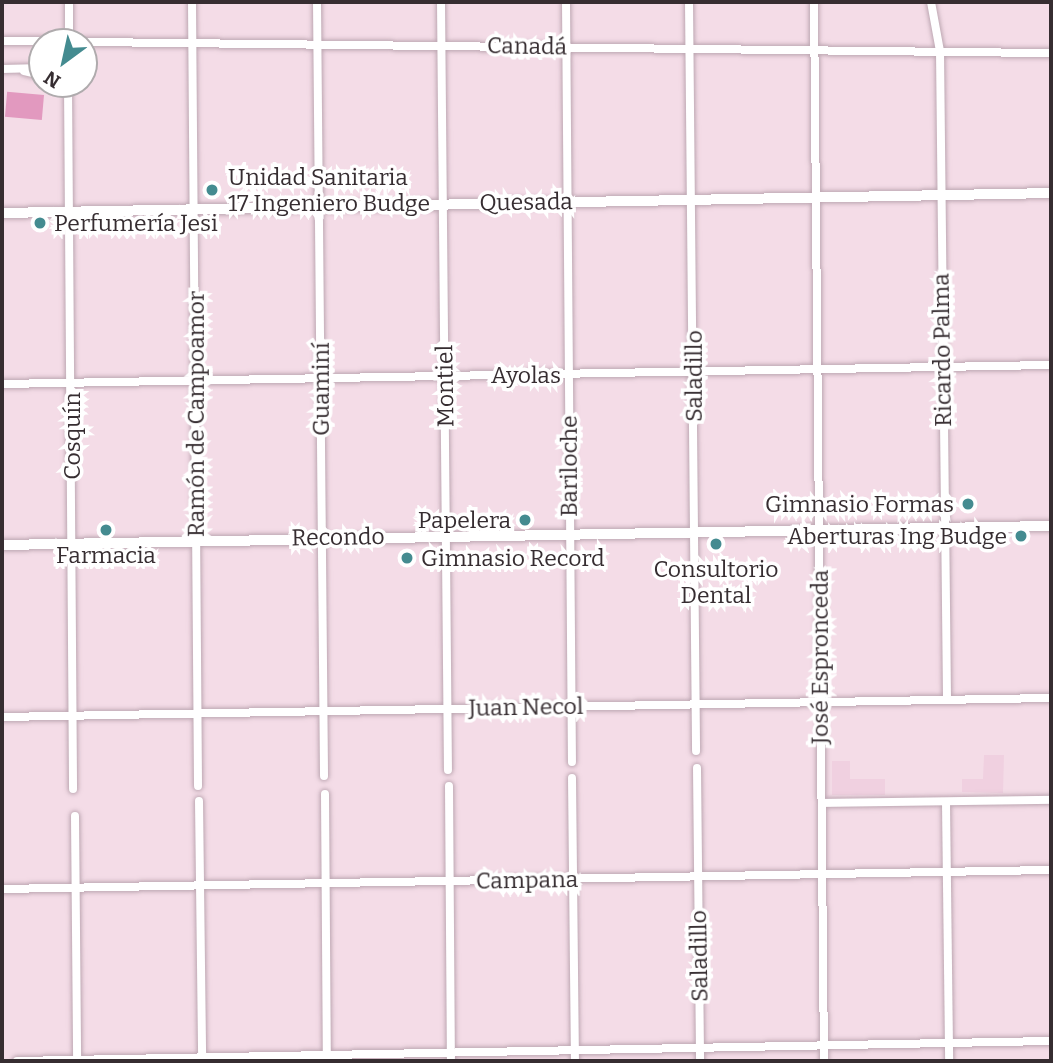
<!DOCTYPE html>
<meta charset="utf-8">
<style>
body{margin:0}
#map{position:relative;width:1053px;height:1063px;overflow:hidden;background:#f4dce7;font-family:Bitter,serif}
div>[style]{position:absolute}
.built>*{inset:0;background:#f0d0e0}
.green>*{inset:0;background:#e299bf;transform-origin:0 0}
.roads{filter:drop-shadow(0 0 2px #bda7b2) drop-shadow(0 0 2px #bda7b2)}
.minor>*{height:8px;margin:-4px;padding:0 4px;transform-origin:4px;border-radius:4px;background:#fff}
.tertiary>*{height:10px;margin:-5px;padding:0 5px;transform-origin:5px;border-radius:5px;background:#fff}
.dots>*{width:19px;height:19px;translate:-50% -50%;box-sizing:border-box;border:4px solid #fff;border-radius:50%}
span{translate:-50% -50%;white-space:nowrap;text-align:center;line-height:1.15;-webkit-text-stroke:7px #fff;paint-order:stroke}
.street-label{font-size:23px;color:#362d31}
.poi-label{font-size:23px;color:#362d31}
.left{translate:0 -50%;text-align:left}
.right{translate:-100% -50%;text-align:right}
.frame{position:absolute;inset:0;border:4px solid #362d31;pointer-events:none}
.north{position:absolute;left:28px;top:28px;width:70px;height:70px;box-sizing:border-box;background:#fff;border:2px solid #afabad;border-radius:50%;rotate:213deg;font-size:19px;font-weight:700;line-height:28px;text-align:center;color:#362d31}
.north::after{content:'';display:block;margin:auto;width:24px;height:32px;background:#448b90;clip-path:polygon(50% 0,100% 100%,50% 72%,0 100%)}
</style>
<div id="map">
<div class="built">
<div style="clip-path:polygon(984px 755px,1004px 755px,1003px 793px,962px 792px,962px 779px,983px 779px)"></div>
<div style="clip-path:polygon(832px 761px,850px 761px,850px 779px,885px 779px,885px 795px,832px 795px)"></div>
</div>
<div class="green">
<div style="left:44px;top:95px;width:25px;height:37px;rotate:95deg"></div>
</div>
<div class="roads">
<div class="minor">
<div style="left:192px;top:2px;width:784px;rotate:89.56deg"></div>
<div style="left:317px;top:2px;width:774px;rotate:89.48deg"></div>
<div style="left:441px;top:2px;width:768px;rotate:89.48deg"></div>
<div style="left:566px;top:2px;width:760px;rotate:89.55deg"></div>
<div style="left:689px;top:2px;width:749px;rotate:89.46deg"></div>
<div style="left:814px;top:2px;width:1059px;rotate:89.46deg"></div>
<div style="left:931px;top:2px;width:50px;rotate:79.6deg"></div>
<div style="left:940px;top:51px;width:648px;rotate:89.38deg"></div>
<div style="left:2px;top:41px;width:1049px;rotate:0.66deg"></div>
<div style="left:69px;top:42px;width:40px;rotate:-90deg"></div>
<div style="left:2px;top:69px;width:40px;rotate:-1.4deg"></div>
<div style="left:24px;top:71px;width:18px;rotate:13deg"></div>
<div style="left:68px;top:84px;width:705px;rotate:89.59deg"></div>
<div style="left:2px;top:384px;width:1049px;rotate:-1.04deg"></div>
<div style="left:2px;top:717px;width:1049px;rotate:-1.04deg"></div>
<div style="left:697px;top:768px;width:293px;rotate:89.4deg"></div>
<div style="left:572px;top:778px;width:283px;rotate:89.4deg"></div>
<div style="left:449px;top:786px;width:275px;rotate:89.6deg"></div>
<div style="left:325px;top:794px;width:267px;rotate:89.6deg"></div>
<div style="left:199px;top:801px;width:260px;rotate:89.3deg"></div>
<div style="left:822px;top:803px;width:229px;rotate:-0.8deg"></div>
<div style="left:946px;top:803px;width:258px;rotate:89.3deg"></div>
<div style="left:75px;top:816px;width:245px;rotate:89.5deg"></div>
<div style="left:2px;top:889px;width:1049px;rotate:-1.04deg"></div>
<div style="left:17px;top:1061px;width:1034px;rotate:-1.11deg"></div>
</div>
<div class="tertiary">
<div style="left:2px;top:213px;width:1049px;rotate:-1.09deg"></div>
<div style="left:2px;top:545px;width:1049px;rotate:-1.04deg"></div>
</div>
</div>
<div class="dots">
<div style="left:212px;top:190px;background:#448b90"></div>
<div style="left:40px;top:223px;background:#448b90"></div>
<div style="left:968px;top:504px;background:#448b90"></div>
<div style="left:525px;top:520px;background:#448b90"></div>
<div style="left:106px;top:530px;background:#448b90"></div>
<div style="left:1021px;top:536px;background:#448b90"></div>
<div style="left:716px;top:544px;background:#448b90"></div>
<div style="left:407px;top:558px;background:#448b90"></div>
</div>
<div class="street-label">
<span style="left:527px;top:46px;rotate:1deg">Canadá</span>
<span style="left:526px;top:202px;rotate:-1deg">Quesada</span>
<span style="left:942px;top:350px;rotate:-91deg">Ricardo Palma</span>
<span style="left:526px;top:375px">Ayolas</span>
<span style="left:694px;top:376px;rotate:-90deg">Saladillo</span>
<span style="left:445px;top:386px;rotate:-91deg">Montiel</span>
<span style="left:321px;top:389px;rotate:-90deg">Guaminí</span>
<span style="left:196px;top:414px;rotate:-90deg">Ramón de Campoamor</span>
<span style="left:72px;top:436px;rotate:-90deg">Cosquín</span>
<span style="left:569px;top:466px;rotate:-90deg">Bariloche</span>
<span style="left:338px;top:537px;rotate:-1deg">Recondo</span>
<span style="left:820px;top:657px;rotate:-90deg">José Espronceda</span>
<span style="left:526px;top:707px;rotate:-1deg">Juan Necol</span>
<span style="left:527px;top:880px;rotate:-1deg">Campana</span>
<span style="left:699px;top:956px;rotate:-91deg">Saladillo</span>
</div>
<div class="poi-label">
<span class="left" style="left:228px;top:190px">Unidad Sanitaria<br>17 Ingeniero Budge</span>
<span class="left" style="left:54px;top:223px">Perfumería Jesi</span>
<span class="right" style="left:954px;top:504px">Gimnasio Formas</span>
<span class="right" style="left:511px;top:520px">Papelera</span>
<span class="right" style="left:1007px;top:536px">Aberturas Ing Budge</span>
<span style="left:106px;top:555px">Farmacia</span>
<span class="left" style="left:421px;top:558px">Gimnasio Record</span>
<span style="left:716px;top:582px">Consultorio<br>Dental</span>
</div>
<div class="frame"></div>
<div class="north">N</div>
</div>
